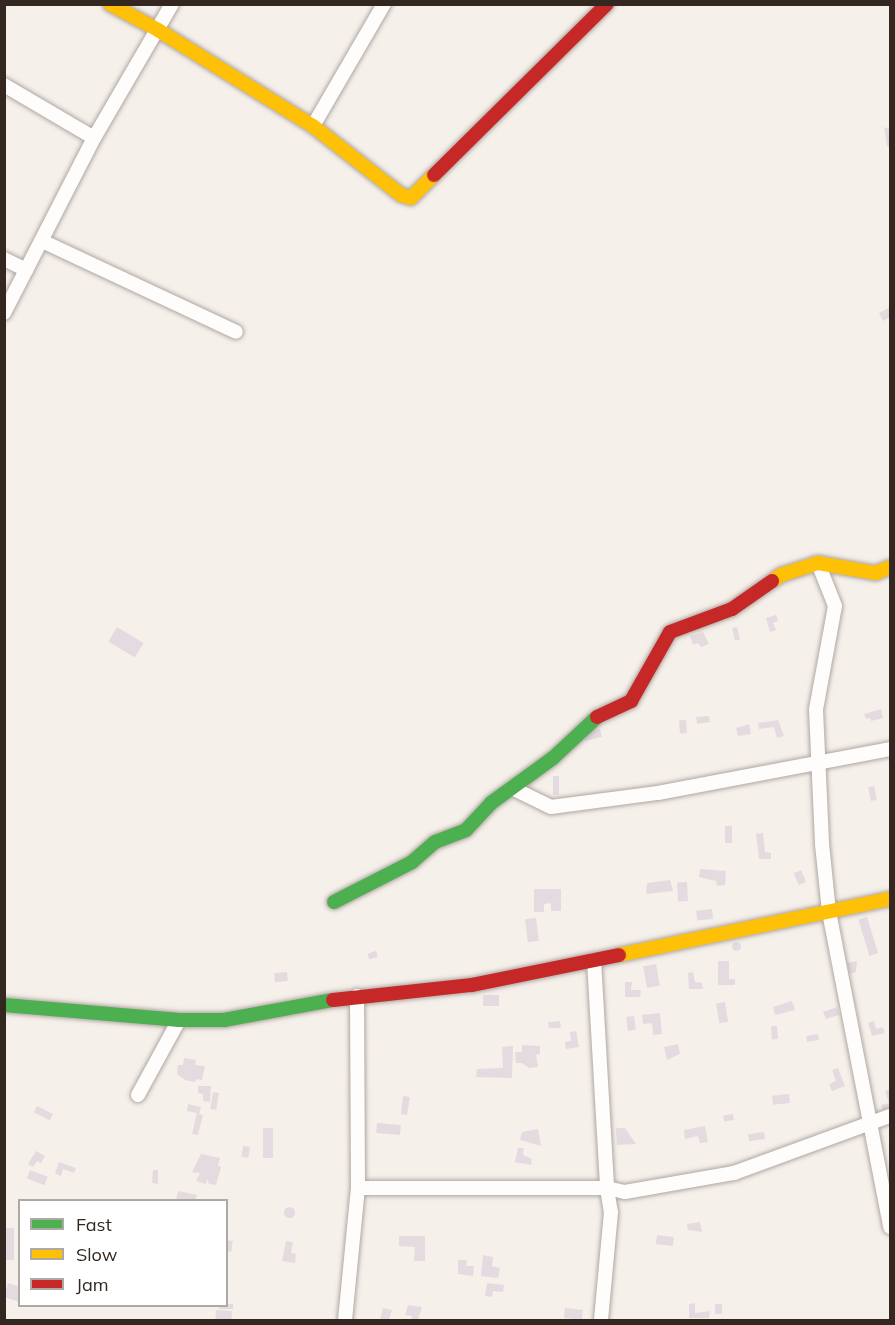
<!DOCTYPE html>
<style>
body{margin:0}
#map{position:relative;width:895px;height:1325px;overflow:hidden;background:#f6f0eb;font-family:Mulish,sans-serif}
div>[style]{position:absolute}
.building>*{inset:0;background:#e3dbdf;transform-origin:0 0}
.round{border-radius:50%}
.roads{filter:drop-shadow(0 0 2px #b0a7a2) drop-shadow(0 0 2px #b0a7a2)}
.street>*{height:14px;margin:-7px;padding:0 7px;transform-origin:7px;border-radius:7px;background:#fefdfc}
.fast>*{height:14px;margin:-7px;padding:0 7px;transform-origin:7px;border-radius:7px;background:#4caf50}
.slow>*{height:14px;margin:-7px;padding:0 7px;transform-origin:7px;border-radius:7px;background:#ffc107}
.jam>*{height:14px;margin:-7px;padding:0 7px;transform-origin:7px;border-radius:7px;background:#c62828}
span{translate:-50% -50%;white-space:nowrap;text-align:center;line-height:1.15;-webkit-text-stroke:6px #fff;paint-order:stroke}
.frame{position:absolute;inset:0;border:6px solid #33271f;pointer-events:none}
.legend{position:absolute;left:18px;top:1199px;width:210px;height:108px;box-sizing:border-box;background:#fff;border:2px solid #ada9a5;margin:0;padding:8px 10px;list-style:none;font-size:18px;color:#33271f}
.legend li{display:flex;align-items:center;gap:12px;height:30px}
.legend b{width:30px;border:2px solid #ada9a5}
</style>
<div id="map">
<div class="building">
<div style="clip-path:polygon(884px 127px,890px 129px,890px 148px,887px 146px)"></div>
<div style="clip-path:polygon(890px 307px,890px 317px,883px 321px,879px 313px)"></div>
<div style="clip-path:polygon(776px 615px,778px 621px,773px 623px,776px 630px,770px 632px,766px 618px)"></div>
<div style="left:117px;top:627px;width:31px;height:17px;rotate:31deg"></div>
<div style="left:737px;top:627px;width:13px;height:5px;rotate:77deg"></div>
<div style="clip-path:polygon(703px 632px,709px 644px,701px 647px,698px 643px,693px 645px,690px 636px)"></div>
<div style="clip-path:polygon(881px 709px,883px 718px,871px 721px,870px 718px,866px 719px,864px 714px)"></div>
<div style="clip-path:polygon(709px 716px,710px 722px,697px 724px,696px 717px)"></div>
<div style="left:686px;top:720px;width:13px;height:7px;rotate:86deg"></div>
<div style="clip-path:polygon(778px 720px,784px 736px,777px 738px,774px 727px,759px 729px,758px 723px)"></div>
<div style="clip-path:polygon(749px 724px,751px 734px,738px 736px,736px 728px)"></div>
<div style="left:600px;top:729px;width:8px;height:17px;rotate:76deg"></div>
<div style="left:553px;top:776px;width:6px;height:19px"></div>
<div style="left:874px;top:786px;width:14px;height:6px;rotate:78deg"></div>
<div style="left:725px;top:826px;width:7px;height:17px"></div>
<div style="clip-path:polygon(763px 833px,765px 852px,771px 853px,771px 859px,759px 859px,756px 834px)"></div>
<div style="clip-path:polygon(700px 869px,726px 871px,725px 885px,717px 886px,716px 881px,699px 877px)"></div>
<div style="left:801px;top:870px;width:13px;height:8px;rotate:67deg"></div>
<div style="clip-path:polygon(670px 880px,673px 891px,646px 894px,647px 883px)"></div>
<div style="left:687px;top:882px;width:19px;height:10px;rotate:87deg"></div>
<div style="clip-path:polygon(534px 889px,561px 889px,561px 911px,551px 911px,551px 903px,544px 904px,544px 912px,534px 912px)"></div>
<div style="left:712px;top:909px;width:10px;height:16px;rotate:84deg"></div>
<div style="left:867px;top:917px;width:38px;height:9px;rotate:73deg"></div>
<div style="left:536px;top:918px;width:23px;height:11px;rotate:83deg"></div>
<div class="round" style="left:731.5px;top:941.5px;width:9px;height:9px"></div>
<div style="left:376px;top:951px;width:6px;height:9px;rotate:72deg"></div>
<div style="clip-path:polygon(718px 961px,729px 961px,729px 979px,735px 979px,735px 985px,718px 985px)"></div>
<div style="clip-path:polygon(857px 961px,856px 972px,850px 974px,847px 963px)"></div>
<div style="left:656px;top:964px;width:22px;height:13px;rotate:80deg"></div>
<div style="left:287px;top:972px;width:9px;height:13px;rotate:84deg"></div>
<div style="clip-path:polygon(693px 972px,695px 982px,702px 983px,703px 989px,689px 989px,688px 973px)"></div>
<div style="clip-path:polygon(625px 982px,632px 982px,631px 990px,641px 990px,640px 997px,625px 997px)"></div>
<div style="left:483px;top:995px;width:16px;height:11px"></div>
<div style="clip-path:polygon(792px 1001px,795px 1010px,775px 1015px,773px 1007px)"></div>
<div style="left:725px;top:1002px;width:20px;height:9px;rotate:81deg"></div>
<div style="clip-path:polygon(837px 1007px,839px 1015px,826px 1019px,823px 1012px)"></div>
<div style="clip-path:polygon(660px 1013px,662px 1034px,653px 1035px,652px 1023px,643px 1024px,642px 1015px)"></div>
<div style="left:634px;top:1016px;width:14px;height:8px;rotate:82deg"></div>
<div style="clip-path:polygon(560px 1021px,561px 1028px,549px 1028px,548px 1022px)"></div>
<div style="clip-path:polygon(874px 1021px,876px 1029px,883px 1027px,885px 1033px,872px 1036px,868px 1023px)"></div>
<div style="left:777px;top:1026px;width:13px;height:6px;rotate:86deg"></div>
<div style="clip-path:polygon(576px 1031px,579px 1047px,566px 1049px,565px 1042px,571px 1041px,570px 1032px)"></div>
<div style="left:818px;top:1034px;width:6px;height:12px;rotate:81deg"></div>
<div style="clip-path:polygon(678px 1044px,680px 1054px,667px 1060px,664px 1047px)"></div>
<div style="clip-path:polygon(522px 1045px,540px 1046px,540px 1054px,536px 1055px,538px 1067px,529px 1068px,522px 1063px,516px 1063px,515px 1052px,522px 1052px)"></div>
<div style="clip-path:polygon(513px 1046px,512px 1078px,476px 1077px,477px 1069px,503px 1068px,502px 1047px)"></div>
<div style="clip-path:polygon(184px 1058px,196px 1060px,195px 1065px,205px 1066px,202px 1080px,196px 1079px,195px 1082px,185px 1080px,177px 1074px,178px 1065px,183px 1065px)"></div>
<div style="clip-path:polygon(838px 1068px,845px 1086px,832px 1091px,829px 1084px,836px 1081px,832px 1070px)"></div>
<div style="clip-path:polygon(198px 1086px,211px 1086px,210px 1102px,203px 1101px,203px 1094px,198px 1093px)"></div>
<div style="clip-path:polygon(890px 1089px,890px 1111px,884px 1113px,881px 1105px,889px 1103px,885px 1091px)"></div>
<div style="left:213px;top:1092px;width:6px;height:17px;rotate:9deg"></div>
<div style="left:789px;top:1094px;width:9px;height:17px;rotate:84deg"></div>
<div style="clip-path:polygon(403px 1096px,410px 1097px,407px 1115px,401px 1114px)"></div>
<div style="clip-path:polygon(188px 1104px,201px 1107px,199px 1114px,203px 1115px,198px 1135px,192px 1134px,197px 1113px,187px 1111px)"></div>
<div style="left:37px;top:1106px;width:18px;height:7px;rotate:27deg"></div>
<div style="left:733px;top:1114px;width:6px;height:10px;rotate:81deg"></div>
<div style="left:377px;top:1123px;width:24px;height:10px;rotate:5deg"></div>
<div style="clip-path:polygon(705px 1126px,708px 1142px,700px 1143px,698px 1136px,685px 1139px,684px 1130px)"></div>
<div style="left:263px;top:1128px;width:10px;height:30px"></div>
<div style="clip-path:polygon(616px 1128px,625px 1128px,636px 1144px,617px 1145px)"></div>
<div style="clip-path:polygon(538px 1129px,541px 1146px,520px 1140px,522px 1132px)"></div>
<div style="left:764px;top:1132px;width:7px;height:16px;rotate:82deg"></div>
<div style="left:243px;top:1146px;width:7px;height:11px;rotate:8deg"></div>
<div style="clip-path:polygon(518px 1148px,524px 1148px,523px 1155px,532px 1159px,531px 1165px,515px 1162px)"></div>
<div style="clip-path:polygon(36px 1151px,45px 1156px,41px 1163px,37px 1161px,33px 1167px,28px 1164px)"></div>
<div style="clip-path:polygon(201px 1154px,220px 1158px,218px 1166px,221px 1167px,216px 1185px,209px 1184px,207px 1179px,206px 1184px,196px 1181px,200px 1173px,192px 1172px)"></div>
<div style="clip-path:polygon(59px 1162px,76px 1168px,74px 1173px,63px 1169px,61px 1176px,55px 1174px)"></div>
<div style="left:30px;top:1170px;width:19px;height:9px;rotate:21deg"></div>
<div style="clip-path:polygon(153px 1170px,158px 1170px,158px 1184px,152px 1183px)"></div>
<div style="clip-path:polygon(178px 1191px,197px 1195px,195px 1200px,176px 1200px)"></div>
<div class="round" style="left:283.5px;top:1206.5px;width:11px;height:11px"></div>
<div style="clip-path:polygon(700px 1222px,702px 1232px,688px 1230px,687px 1224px)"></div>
<div style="clip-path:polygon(4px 1228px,14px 1228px,14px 1260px,6px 1260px)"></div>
<div style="left:657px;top:1235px;width:17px;height:9px;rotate:7deg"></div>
<div style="clip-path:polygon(399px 1236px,425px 1236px,425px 1261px,414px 1261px,415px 1247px,399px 1246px)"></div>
<div style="clip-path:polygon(226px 1240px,233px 1241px,231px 1252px,226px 1251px)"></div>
<div style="clip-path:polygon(286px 1241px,293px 1242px,291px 1253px,296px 1254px,295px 1263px,282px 1261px)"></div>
<div style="clip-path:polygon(483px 1255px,493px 1257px,492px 1266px,500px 1268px,498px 1278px,481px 1276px)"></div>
<div style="clip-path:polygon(458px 1260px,467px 1260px,466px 1266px,474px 1266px,473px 1276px,458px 1274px)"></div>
<div style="clip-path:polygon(8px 1283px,20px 1287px,20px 1302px,4px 1297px)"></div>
<div style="clip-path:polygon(487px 1283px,504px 1285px,503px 1292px,493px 1291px,492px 1297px,485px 1296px)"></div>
<div style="clip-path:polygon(695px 1303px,695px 1313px,710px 1311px,709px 1318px,689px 1318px,689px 1304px)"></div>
<div style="clip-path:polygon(226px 1304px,233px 1304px,233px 1309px,219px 1309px,220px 1306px)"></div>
<div style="left:715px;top:1304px;width:7px;height:10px"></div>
<div style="clip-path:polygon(408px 1305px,422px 1307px,418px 1320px,411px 1320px,412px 1316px,405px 1315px)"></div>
<div style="clip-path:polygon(383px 1308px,392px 1310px,389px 1320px,380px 1320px)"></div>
<div style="left:565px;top:1308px;width:18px;height:10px;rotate:6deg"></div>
<div style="left:216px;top:1310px;width:16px;height:9px;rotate:4deg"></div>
</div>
<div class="roads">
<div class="street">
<div style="left:4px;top:85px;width:104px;rotate:30.5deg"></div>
<div style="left:313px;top:126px;width:141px;rotate:-59.8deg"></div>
<div style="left:42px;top:241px;width:214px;rotate:25.1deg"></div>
<div style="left:4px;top:259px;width:25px;rotate:26deg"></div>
<div style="left:4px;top:313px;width:197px;rotate:-62.8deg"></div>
<div style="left:94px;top:138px;width:155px;rotate:-59.8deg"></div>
<div style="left:818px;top:563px;width:46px;rotate:68.4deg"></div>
<div style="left:835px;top:606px;width:106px;rotate:100.4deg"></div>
<div style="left:816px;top:710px;width:134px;rotate:87.4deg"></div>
<div style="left:822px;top:844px;width:68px;rotate:84.1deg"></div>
<div style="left:829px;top:912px;width:321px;rotate:79deg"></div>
<div style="left:512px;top:788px;width:43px;rotate:26deg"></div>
<div style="left:551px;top:807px;width:108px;rotate:-7.5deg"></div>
<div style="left:658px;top:793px;width:236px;rotate:-10.7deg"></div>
<div style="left:594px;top:960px;width:228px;rotate:86.7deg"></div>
<div style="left:607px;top:1188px;width:24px;rotate:81deg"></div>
<div style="left:611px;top:1212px;width:108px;rotate:95.3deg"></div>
<div style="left:138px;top:1095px;width:85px;rotate:-61.3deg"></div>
<div style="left:358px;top:1188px;width:249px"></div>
<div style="left:607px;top:1188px;width:18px;rotate:13deg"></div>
<div style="left:625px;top:1192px;width:111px;rotate:-9.9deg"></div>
<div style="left:734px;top:1173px;width:166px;rotate:-20.1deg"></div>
<div style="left:345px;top:1320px;width:133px;rotate:-84.4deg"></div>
<div style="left:358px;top:1188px;width:192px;rotate:-90.3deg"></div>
</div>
<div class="fast">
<div style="left:334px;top:902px;width:88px;rotate:-27.1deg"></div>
<div style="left:412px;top:862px;width:30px;rotate:-41deg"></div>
<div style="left:435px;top:842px;width:33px;rotate:-21deg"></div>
<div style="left:466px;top:830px;width:37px;rotate:-47deg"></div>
<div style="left:491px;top:803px;width:77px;rotate:-36deg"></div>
<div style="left:553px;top:758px;width:60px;rotate:-43deg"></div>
<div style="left:4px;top:1005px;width:176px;rotate:4.9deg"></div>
<div style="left:179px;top:1020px;width:45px"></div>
<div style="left:224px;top:1020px;width:111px;rotate:-10.4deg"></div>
</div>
<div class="slow">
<div style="left:110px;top:4px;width:55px;rotate:28.4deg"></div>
<div style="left:158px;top:30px;width:182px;rotate:31.8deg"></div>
<div style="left:313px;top:126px;width:112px;rotate:38.1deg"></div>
<div style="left:401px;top:195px;width:10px;rotate:17deg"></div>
<div style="left:411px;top:198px;width:33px;rotate:-45deg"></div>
<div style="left:772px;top:581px;width:11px;rotate:-34deg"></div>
<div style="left:781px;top:575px;width:39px;rotate:-18deg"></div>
<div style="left:818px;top:563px;width:59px;rotate:9.8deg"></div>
<div style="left:876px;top:573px;width:15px;rotate:-23deg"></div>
<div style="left:619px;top:955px;width:277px;rotate:-11.7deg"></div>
</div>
<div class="jam">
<div style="left:434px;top:175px;width:243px;rotate:-44.7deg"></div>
<div style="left:597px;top:717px;width:38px;rotate:-25deg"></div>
<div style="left:631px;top:701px;width:79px;rotate:-60.5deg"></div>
<div style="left:670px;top:632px;width:66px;rotate:-20.4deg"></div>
<div style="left:732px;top:609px;width:49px;rotate:-35deg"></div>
<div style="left:333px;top:1000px;width:140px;rotate:-6.2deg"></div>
<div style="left:472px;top:985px;width:150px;rotate:-11.5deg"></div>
</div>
</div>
<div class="frame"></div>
<ul class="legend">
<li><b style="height:8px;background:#4caf50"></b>Fast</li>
<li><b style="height:8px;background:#ffc107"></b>Slow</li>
<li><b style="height:8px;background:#c62828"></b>Jam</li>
</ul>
</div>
